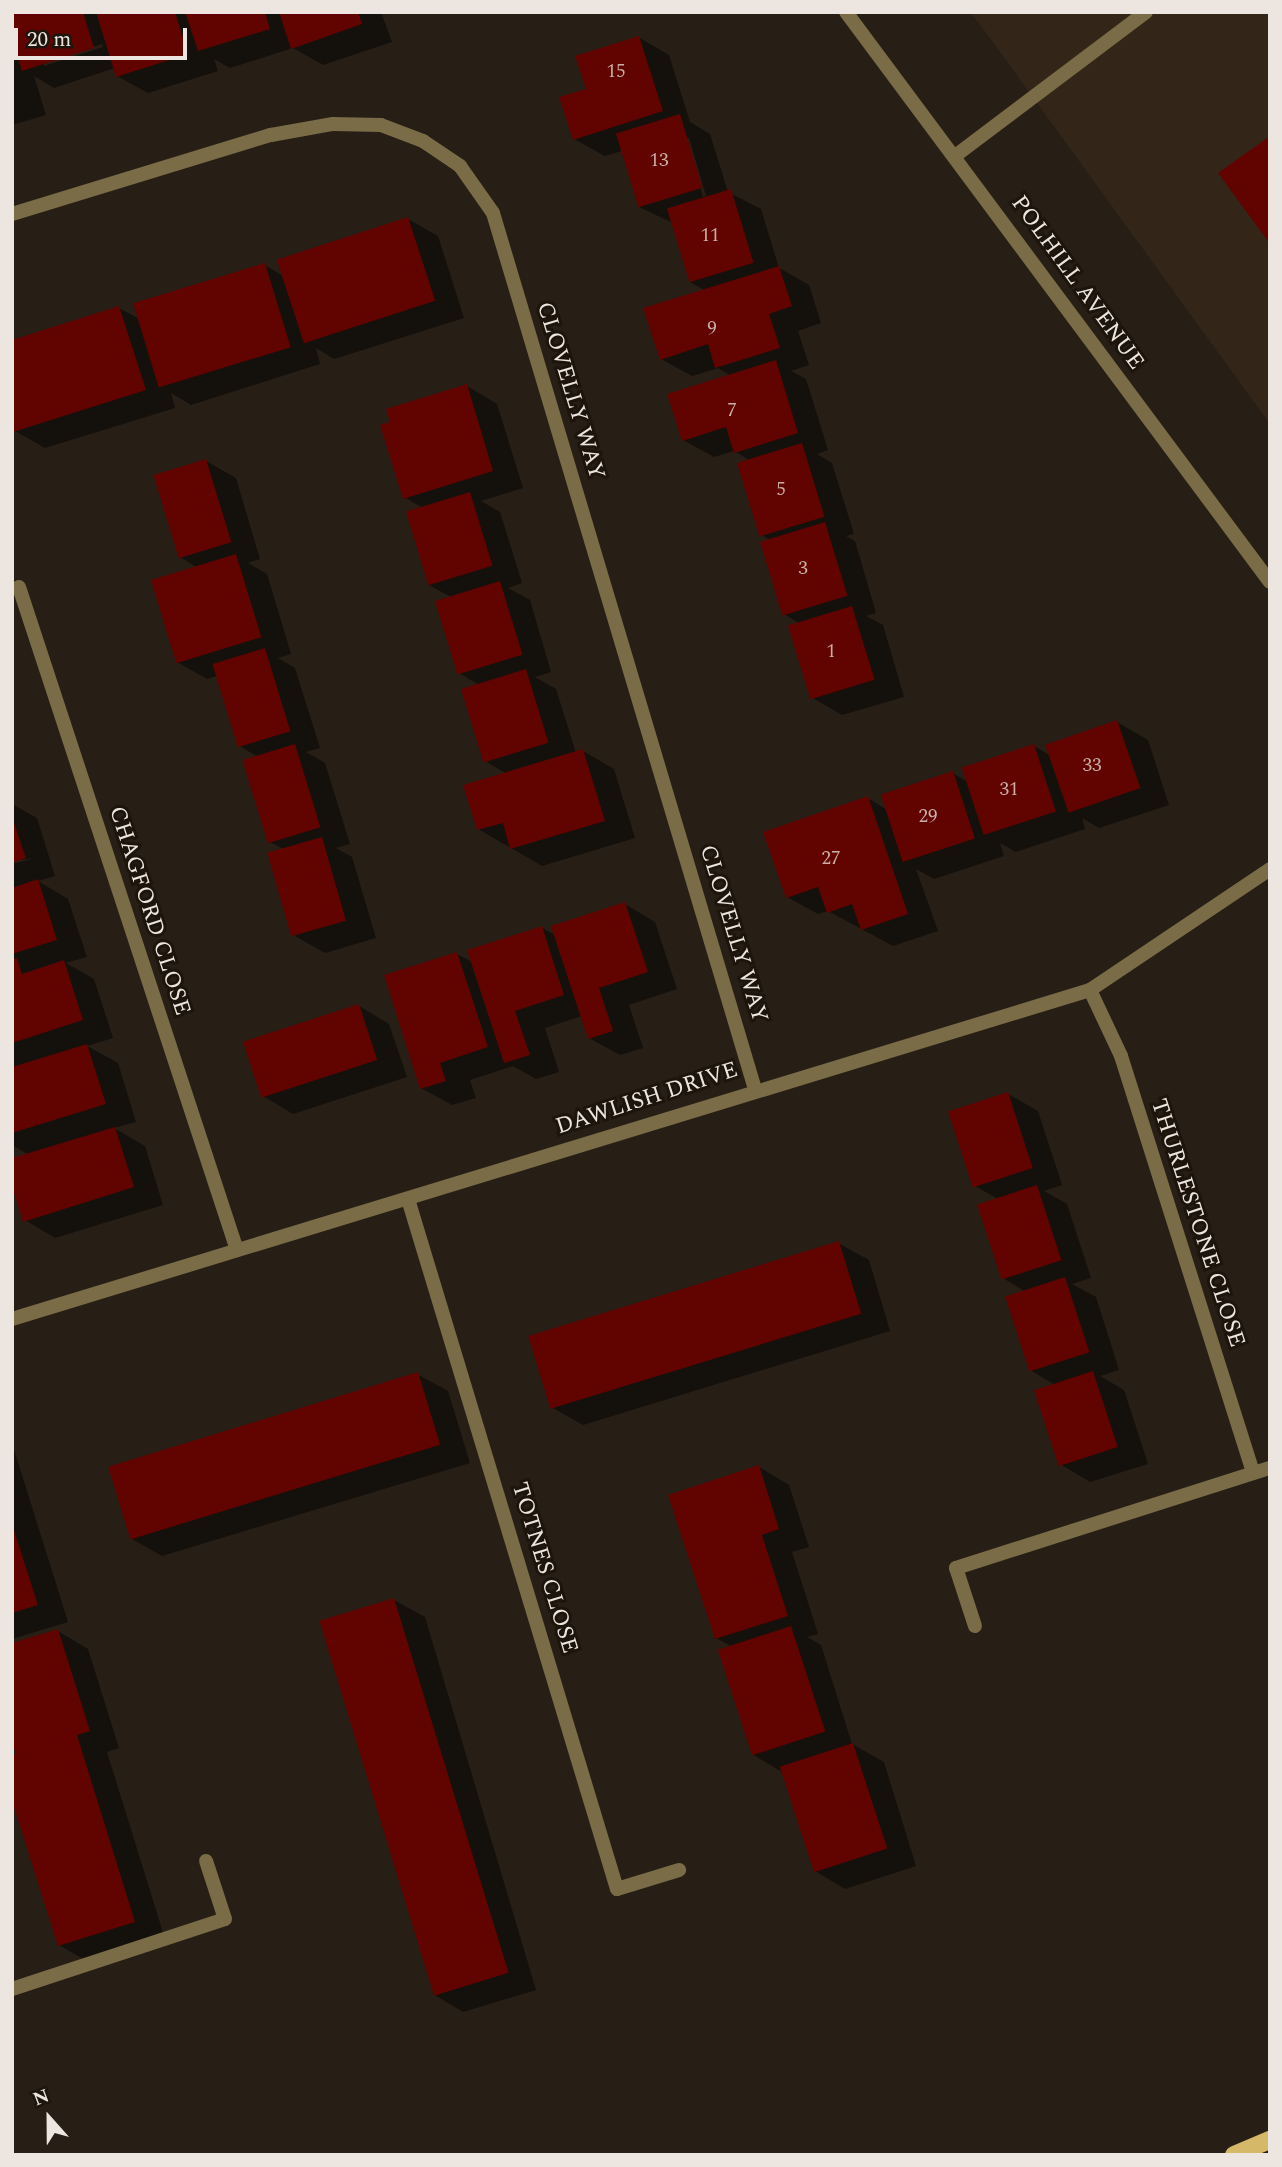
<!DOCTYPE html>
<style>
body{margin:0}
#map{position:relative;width:1282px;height:2167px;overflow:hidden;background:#271e15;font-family:Spectral,serif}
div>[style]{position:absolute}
.built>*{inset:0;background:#332618}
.shadow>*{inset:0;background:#0007}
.building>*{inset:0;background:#610400;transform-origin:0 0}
.service>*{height:14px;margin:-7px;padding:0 7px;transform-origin:7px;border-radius:7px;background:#796c47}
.minor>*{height:14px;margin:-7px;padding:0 7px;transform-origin:7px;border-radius:7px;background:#796c47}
.tertiary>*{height:14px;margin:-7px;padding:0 7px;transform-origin:7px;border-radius:7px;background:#796c47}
.primary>*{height:18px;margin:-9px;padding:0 9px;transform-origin:9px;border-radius:9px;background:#d5b969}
span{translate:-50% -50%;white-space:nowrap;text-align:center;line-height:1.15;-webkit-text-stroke:6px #1d150c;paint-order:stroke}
.number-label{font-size:19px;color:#caaea8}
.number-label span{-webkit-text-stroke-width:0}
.street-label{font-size:23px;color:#ede6e0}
.frame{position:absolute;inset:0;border:14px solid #ede6e0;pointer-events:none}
.north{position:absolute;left:14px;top:2083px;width:70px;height:70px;-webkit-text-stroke:5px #1d150c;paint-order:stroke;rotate:339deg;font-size:19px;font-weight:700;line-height:28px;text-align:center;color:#ede6e0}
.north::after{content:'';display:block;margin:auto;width:24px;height:32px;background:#ede6e0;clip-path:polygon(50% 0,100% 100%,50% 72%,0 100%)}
.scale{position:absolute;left:14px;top:28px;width:173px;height:32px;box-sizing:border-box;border:4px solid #ede6e0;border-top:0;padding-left:9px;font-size:21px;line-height:24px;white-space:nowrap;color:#ede6e0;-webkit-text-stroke:5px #1d150c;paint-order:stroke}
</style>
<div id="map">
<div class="built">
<div style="clip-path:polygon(970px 12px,1270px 12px,1270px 424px,984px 30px)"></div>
</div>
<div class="shadow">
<div style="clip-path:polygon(evenodd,12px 12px,381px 12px,392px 42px,323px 65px,293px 48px,230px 68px,214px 59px,218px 71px,148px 93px,117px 76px,115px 68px,54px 88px,34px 76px,46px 115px,12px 125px,12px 12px,102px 44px,103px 47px,44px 66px,44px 63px,102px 44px)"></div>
<div style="clip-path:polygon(evenodd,638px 37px,669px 55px,690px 122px,710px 134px,728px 192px,761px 209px,779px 268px,809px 285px,821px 323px,798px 331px,809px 365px,791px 371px,806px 379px,828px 450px,817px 454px,832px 463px,854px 534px,846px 536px,855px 541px,876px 613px,866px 616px,883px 625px,904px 697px,842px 715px,811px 697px,799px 623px,784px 614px,770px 540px,761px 535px,751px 461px,734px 451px,714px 457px,683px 440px,731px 376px,718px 368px,692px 376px,661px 359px,706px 291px,690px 282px,673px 223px,639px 207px,622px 151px,605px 156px,574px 139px,588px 90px,638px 37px,686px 138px,689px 138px,706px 196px,703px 197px,686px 138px)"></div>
<div style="clip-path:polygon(408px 219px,438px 236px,464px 318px,334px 359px,316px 348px,320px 364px,191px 405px,171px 393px,175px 408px,45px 448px,15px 431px,12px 341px,119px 308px,139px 319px,265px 265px,283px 276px)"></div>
<div style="clip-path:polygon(467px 386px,497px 404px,523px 488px,481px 501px,500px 512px,522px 583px,508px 588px,530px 600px,551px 672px,535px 677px,556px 689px,576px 753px,583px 751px,614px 769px,635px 838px,542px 866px,478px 829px,507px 774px,485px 761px,479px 685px,459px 673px,451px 597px,429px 585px,423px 508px,404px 497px)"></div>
<div style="clip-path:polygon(206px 461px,236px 478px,260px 559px,248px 563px,267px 574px,291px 654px,278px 658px,295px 668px,320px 748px,306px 752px,325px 763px,350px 844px,336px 848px,352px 857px,376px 938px,325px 953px,295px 936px,285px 850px,268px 841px,258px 757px,238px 745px,217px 676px,207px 679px,177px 662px,198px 568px,180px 557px)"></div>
<div style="clip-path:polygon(1117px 722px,1148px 740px,1169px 805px,1099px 828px,1082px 818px,1085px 829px,1016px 852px,1000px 843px,1004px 856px,934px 879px,916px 869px,938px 931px,893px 946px,828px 911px,818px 914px,787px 897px,868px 798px,887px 810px,952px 773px,968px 782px,1034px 746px,1051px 756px)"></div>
<div style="clip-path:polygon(12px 804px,37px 818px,55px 876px,38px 881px,68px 899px,87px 957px,66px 963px,94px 979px,113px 1038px,87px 1046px,118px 1063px,136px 1122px,114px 1128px,145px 1146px,163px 1205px,55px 1238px,25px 1220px,29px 1155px,12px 1145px,12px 864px,35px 858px,12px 861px)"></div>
<div style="clip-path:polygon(625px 904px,655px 922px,677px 989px,629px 1005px,643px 1048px,620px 1055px,589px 1038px,582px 1016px,545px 1028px,559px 1072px,536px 1079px,513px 1066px,470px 1080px,476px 1098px,452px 1105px,421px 1088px,457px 954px,474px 963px,542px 928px,555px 935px)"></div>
<div style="clip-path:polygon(359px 1006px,389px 1024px,407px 1077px,293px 1114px,263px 1096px)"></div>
<div style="clip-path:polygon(1008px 1094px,1038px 1111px,1062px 1185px,1044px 1191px,1067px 1204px,1091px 1278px,1072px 1284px,1096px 1297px,1119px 1370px,1100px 1376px,1124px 1390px,1148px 1464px,1090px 1482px,1060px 1464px,1055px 1385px,1032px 1371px,1026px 1292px,1003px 1278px,998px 1199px,975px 1186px)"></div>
<div style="clip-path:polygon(838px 1243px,869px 1260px,890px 1331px,583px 1425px,553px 1408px)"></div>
<div style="clip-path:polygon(417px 1374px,448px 1391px,470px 1463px,162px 1556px,132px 1539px)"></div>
<div style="clip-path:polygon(12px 1443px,68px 1622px,12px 1639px)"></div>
<div style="clip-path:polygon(759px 1467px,789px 1485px,809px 1547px,792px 1552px,818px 1634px,807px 1637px,821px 1645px,852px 1744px,884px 1762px,916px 1866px,845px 1889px,815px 1871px,782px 1772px,752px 1754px,731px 1646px,716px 1638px)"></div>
<div style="clip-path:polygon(394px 1600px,425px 1617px,536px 1990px,463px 2012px,433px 1994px)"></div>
<div style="clip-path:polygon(58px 1631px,88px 1649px,119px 1748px,107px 1752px,165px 1939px,90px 1963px,59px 1945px)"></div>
</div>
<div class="building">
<div style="clip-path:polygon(12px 12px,83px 12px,94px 48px,22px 71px,12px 41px)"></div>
<div style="clip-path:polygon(96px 12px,175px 12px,188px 54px,116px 77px)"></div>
<div style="clip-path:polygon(185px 12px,265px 12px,270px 29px,198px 51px)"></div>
<div style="clip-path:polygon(279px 12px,358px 12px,362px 24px,291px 49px)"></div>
<div style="clip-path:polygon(639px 36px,663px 111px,573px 140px,559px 97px,586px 89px,575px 56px)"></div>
<div style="left:680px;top:114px;width:77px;height:67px;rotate:73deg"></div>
<div style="clip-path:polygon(1270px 136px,1270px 244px,1218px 173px)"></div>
<div style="left:731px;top:189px;width:77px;height:67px;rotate:73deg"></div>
<div style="left:408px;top:217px;width:88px;height:138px;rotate:72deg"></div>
<div style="left:265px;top:263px;width:88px;height:138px;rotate:73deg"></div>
<div style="clip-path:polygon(779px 266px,792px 306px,769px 314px,780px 348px,715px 368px,708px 344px,660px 360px,643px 308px)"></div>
<div style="clip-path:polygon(119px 306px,146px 390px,13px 432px,12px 340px)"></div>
<div style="clip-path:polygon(776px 360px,798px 433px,734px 453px,726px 427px,682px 441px,667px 394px)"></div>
<div style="clip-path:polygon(467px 384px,493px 471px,403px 499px,380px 425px,390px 422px,386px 409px)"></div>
<div style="left:802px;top:443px;width:77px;height:68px;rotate:73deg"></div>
<div style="left:206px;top:459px;width:87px;height:55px;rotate:73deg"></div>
<div style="left:470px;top:492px;width:77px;height:67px;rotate:73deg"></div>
<div style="left:825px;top:522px;width:77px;height:68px;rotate:73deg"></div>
<div style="left:236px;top:554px;width:87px;height:89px;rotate:73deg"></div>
<div style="left:500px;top:581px;width:77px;height:68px;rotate:73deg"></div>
<div style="left:852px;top:606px;width:77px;height:67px;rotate:73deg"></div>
<div style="left:265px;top:648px;width:87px;height:55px;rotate:73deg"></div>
<div style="left:526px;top:669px;width:77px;height:68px;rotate:73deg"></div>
<div style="left:1117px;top:720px;width:72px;height:76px;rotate:71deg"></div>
<div style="left:295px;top:744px;width:87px;height:55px;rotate:73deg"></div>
<div style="left:1034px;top:744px;width:71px;height:76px;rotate:72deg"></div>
<div style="clip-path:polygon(583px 749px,605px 821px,510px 849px,503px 823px,477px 830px,463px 785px)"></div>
<div style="left:953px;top:771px;width:71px;height:76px;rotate:72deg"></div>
<div style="clip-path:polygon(868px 796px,908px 914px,861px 930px,852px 904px,827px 913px,818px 887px,786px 898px,763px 832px)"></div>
<div style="clip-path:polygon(12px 817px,26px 858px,12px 863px)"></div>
<div style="left:322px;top:837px;width:87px;height:57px;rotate:74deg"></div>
<div style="clip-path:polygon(38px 879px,57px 940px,12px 954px,12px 888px)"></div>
<div style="clip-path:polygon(625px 902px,648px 972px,599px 988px,613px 1031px,588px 1039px,551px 926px)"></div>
<div style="clip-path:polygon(542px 926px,564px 995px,515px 1011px,530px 1055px,504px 1063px,467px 950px)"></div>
<div style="clip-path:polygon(457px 952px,488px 1047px,440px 1063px,446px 1081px,420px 1089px,384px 975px)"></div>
<div style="clip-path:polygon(17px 958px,22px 974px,64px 960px,83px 1020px,12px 1043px,12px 959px)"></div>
<div style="left:359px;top:1004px;width:59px;height:122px;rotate:72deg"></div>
<div style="clip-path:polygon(87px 1044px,106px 1104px,12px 1133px,12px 1067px)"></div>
<div style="left:1008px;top:1092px;width:80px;height:63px;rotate:72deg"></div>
<div style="clip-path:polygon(115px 1127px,134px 1187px,23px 1222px,12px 1186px,12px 1158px)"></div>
<div style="left:1037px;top:1185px;width:79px;height:63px;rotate:72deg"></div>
<div style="left:839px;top:1241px;width:76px;height:325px;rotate:73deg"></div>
<div style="left:1065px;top:1277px;width:79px;height:63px;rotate:72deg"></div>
<div style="left:1093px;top:1371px;width:80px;height:62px;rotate:72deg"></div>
<div style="left:418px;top:1372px;width:76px;height:324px;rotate:73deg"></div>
<div style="clip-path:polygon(759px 1465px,779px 1529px,762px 1535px,788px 1616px,715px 1639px,668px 1495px)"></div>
<div style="clip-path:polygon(12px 1524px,38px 1605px,12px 1613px)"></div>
<div style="left:394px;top:1598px;width:392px;height:78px;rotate:73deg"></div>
<div style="left:791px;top:1626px;width:111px;height:77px;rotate:72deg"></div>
<div style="clip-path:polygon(58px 1629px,90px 1731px,77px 1735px,135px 1922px,58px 1946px,12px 1801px,12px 1756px,16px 1754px,12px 1742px,12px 1643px)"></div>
<div style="left:853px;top:1743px;width:111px;height:77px;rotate:72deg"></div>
</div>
<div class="service">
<div style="left:955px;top:156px;width:239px;rotate:-37deg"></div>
</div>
<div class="minor">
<div style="left:12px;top:214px;width:271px;rotate:-17deg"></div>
<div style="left:271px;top:135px;width:63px;rotate:-10.1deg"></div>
<div style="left:333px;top:124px;width:48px;rotate:1.2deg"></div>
<div style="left:381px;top:125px;width:45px;rotate:20.9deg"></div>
<div style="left:423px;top:141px;width:45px;rotate:34deg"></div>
<div style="left:460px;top:166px;width:57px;rotate:54.9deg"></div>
<div style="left:493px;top:213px;width:914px;rotate:73.35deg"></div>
<div style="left:19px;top:587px;width:698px;rotate:71.8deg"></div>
<div style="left:1090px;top:990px;width:73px;rotate:64.8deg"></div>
<div style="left:1121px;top:1056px;width:437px;rotate:72.4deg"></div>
<div style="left:408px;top:1199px;width:721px;rotate:73.15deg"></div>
<div style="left:617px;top:1889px;width:65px;rotate:-17deg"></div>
<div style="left:12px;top:1319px;width:1127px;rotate:-16.97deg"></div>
<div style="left:1090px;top:990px;width:217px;rotate:-33.9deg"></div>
<div style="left:975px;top:1626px;width:61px;rotate:-108.1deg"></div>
<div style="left:956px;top:1568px;width:330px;rotate:-17.7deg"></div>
<div style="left:12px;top:1989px;width:224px;rotate:-18.2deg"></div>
<div style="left:225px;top:1919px;width:61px;rotate:-108.1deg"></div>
</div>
<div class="tertiary">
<div style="left:846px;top:12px;width:710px;rotate:53.36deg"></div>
</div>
<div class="primary">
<div style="left:1234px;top:2155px;width:39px;rotate:-23deg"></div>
</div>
<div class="number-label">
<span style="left:616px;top:72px">15</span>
<span style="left:659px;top:161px">13</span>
<span style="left:710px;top:236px">11</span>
<span style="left:712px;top:329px">9</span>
<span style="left:732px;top:411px">7</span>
<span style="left:781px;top:490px">5</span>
<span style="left:803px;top:569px">3</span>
<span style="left:831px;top:652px">1</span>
<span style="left:1092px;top:766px">33</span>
<span style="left:1009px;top:790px">31</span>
<span style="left:928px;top:817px">29</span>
<span style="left:831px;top:859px">27</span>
</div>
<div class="street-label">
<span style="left:1077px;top:283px;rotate:54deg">POLHILL AVENUE</span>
<span style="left:570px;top:391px;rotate:73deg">CLOVELLY WAY</span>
<span style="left:149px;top:911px;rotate:72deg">CHAGFORD CLOSE</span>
<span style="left:733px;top:934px;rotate:73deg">CLOVELLY WAY</span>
<span style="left:647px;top:1099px;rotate:-18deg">DAWLISH DRIVE</span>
<span style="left:1197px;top:1223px;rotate:72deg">THURLESTONE CLOSE</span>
<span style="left:544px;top:1568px;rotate:73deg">TOTNES CLOSE</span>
</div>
<div class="frame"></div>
<div class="north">N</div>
<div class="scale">20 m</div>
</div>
